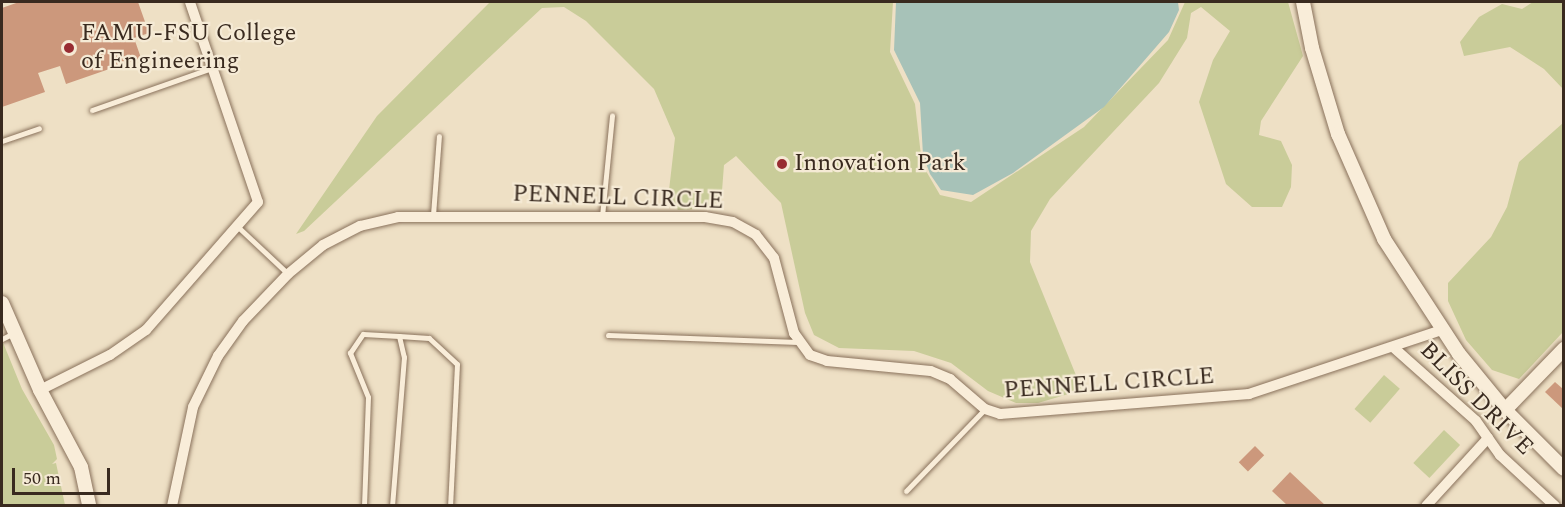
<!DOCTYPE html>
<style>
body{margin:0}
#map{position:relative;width:1565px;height:507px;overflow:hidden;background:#eee0c5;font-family:Spectral,serif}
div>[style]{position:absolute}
.green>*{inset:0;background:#c9cc99;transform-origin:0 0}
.water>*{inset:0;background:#a7c2b8}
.building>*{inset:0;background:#cc987c;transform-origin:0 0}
.roads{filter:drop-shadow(0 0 2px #89715b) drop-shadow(0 0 2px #89715b)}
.service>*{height:5px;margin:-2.5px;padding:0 2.5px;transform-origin:2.5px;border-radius:2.5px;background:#f9edd9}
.minor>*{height:10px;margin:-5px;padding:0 5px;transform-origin:5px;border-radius:5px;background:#f9edd9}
.tertiary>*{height:14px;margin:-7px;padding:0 7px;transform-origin:7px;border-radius:7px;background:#f9edd9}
.dots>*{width:16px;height:16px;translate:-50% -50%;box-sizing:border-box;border:3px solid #f5ead5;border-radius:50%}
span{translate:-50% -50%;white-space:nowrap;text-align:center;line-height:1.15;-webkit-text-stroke:4.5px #f5ead5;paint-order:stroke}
.poi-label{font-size:24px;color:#392a1f}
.left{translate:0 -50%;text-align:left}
.street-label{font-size:24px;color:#392a1f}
.frame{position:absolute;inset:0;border:3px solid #392a1f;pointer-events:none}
.scale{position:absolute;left:12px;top:468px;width:98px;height:27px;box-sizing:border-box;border:3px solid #392a1f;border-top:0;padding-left:8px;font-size:18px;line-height:21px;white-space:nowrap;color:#392a1f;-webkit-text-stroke:4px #f5ead5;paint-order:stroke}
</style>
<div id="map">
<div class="green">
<div style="clip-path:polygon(490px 2px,893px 2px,890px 52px,915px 104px,922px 164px,940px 195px,971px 202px,1084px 127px,1168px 40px,1185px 2px,1288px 2px,1303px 56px,1261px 121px,1259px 135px,1281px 141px,1292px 165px,1291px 187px,1282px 207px,1252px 207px,1226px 184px,1199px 102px,1213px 60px,1230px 31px,1201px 7px,1191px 13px,1187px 38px,1159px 83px,1050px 199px,1031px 231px,1030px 262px,1082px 390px,1038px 403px,1016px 403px,988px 391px,951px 363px,914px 351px,839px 348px,814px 335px,805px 313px,781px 203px,736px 156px,724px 165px,722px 191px,713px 208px,678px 210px,668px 199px,675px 138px,654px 89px,586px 21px,564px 7px,542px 8px,304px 231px,296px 234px,377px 116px)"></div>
<div style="clip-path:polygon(1533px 2px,1563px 2px,1563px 89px,1544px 69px,1510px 47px,1464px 56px,1460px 42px,1479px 17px,1502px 4px,1522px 9px)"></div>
<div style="clip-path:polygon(1563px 123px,1563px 332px,1519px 379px,1492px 370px,1466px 340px,1448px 301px,1448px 283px,1491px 237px,1507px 207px,1519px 162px)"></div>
<div style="clip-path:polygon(2px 340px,22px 389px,54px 445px,57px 459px,52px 464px,56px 463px,65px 505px,2px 505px)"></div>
<div style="left:1384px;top:375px;width:21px;height:45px;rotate:41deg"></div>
<div style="left:1444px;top:430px;width:22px;height:45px;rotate:43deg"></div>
</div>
<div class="water">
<div style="clip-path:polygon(896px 2px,1178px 2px,1179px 10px,1169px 32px,1104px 107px,1013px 173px,973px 195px,941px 190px,930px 174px,923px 155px,920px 103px,894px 50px)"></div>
</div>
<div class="building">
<div style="clip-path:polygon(19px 2px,138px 2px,149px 33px,134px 38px,141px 58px,66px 84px,60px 66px,38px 73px,45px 92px,2px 107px,2px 8px)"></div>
<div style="clip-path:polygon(1555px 382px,1563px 389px,1563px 409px,1545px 392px)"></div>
<div style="left:1255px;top:446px;width:13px;height:23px;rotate:45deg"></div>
<div style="clip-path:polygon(1290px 472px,1326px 506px,1288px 506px,1272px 491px)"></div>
</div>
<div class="roads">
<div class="service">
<div style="left:92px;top:110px;width:127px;rotate:-19.3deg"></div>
<div style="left:2px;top:141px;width:39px;rotate:-19deg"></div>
<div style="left:433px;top:215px;width:79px;rotate:-85.7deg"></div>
<div style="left:602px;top:216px;width:101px;rotate:-84.3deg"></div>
<div style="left:238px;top:227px;width:69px;rotate:43.2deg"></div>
<div style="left:608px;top:335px;width:190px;rotate:2.1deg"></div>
<div style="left:399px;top:336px;width:30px;rotate:4deg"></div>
<div style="left:429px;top:338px;width:38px;rotate:43deg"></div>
<div style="left:457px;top:364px;width:142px;rotate:92.8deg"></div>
<div style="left:2px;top:339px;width:13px;rotate:-27deg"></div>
<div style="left:906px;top:491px;width:114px;rotate:-46.1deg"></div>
<div style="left:364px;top:506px;width:109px;rotate:-87.9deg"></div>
<div style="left:368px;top:397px;width:48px;rotate:-112.2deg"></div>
<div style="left:350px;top:353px;width:23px;rotate:-56deg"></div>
<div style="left:363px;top:334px;width:36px;rotate:3deg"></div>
<div style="left:399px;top:336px;width:22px;rotate:77deg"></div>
<div style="left:404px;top:357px;width:149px;rotate:94.6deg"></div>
</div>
<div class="minor">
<div style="left:1393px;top:347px;width:111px;rotate:41.7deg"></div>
<div style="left:1476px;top:421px;width:42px;rotate:54.8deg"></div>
<div style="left:1500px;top:455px;width:75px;rotate:42.8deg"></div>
<div style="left:40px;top:390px;width:78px;rotate:-26.6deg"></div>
<div style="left:110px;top:355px;width:44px;rotate:-34.8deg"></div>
<div style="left:146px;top:330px;width:170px;rotate:-48.8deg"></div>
<div style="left:258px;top:202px;width:211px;rotate:-108.8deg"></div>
<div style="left:172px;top:506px;width:101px;rotate:-78deg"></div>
<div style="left:193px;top:407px;width:57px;rotate:-63.9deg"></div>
<div style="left:218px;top:356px;width:43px;rotate:-54.5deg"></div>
<div style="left:243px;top:321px;width:65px;rotate:-46.2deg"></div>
<div style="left:288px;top:274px;width:45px;rotate:-39.6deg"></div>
<div style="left:323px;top:245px;width:42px;rotate:-27.2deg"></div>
<div style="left:360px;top:226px;width:39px;rotate:-13deg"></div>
<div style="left:398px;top:217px;width:307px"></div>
<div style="left:705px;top:217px;width:28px;rotate:10deg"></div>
<div style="left:733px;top:222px;width:26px;rotate:29deg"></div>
<div style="left:756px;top:235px;width:29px;rotate:52deg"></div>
<div style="left:774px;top:258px;width:78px;rotate:75.1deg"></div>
<div style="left:794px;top:333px;width:27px;rotate:54deg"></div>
<div style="left:810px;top:355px;width:18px;rotate:19deg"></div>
<div style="left:827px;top:361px;width:104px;rotate:5.5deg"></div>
<div style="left:931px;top:371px;width:21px;rotate:23deg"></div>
<div style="left:950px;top:379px;width:46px;rotate:40.6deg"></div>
<div style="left:985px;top:409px;width:16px;rotate:18deg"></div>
<div style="left:1000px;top:414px;width:250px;rotate:-4.6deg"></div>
<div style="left:1249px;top:394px;width:202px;rotate:-18.4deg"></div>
<div style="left:1426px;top:506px;width:92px;rotate:-47.6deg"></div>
</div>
<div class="tertiary">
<div style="left:1303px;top:2px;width:47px;rotate:78.9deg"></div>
<div style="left:1312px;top:48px;width:90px;rotate:73.2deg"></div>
<div style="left:1338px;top:134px;width:115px;rotate:66.3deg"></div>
<div style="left:1384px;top:239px;width:137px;rotate:56.9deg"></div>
<div style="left:1459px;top:354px;width:72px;rotate:50.6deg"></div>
<div style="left:1505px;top:410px;width:83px;rotate:45deg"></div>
<div style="left:2px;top:303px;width:95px;rotate:66.4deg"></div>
<div style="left:40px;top:390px;width:87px;rotate:62deg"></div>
<div style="left:81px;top:467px;width:40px;rotate:78deg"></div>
<div style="left:1505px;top:410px;width:85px;rotate:-46deg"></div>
</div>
</div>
<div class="dots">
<div style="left:69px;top:48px;background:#982c32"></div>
<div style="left:782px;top:164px;background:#982c32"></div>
</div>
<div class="poi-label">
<span class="left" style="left:81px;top:48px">FAMU-FSU College<br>of Engineering</span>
<span class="left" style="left:794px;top:164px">Innovation Park</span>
</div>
<div class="street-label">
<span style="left:618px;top:198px;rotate:2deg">PENNELL CIRCLE</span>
<span style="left:1109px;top:384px;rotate:-4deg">PENNELL CIRCLE</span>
<span style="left:1476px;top:399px;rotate:45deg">BLISS DRIVE</span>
</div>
<div class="frame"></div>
<div class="scale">50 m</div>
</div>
